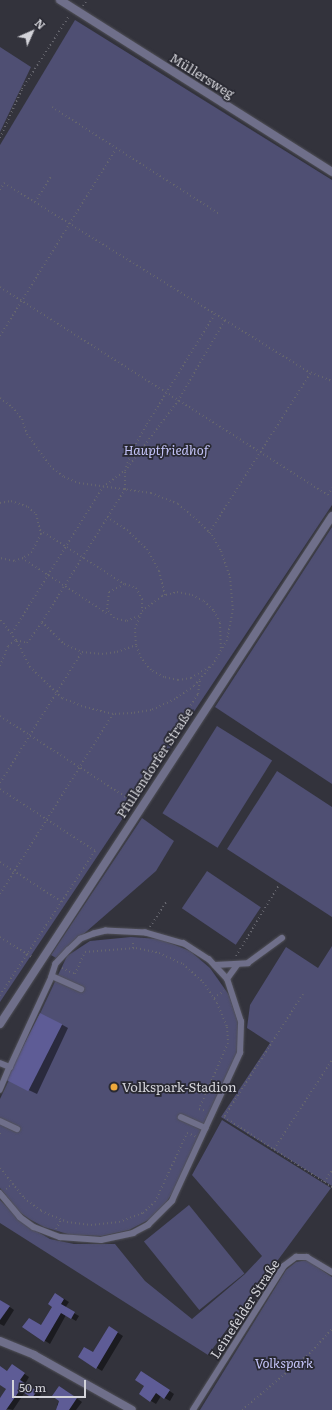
<!DOCTYPE html>
<meta charset="utf-8">
<style>
body{margin:0}
#map{position:relative;width:332px;height:1410px;overflow:hidden;background:#33333c;font-family:Literata,serif}
div>[style]{position:absolute}
.green>*{inset:0;background:#4f4f73;transform-origin:0 0}
.shadow>*{inset:0;background:#0007}
.building>*{inset:0;background:#5e5c96;transform-origin:0 0}
.path>*{height:2px;margin-top:-1px;transform-origin:0;background:repeating-linear-gradient(90deg,#65656d 0 1px,transparent 0 4px)}
.roads{filter:drop-shadow(0 0 1px #505058) drop-shadow(0 0 1px #505058)}
.service>*{height:5.5px;margin:-2.75px;padding:0 2.75px;transform-origin:2.75px;border-radius:2.75px;background:#6f6f8a}
.minor>*{height:8px;margin:-4px;padding:0 4px;transform-origin:4px;border-radius:4px;background:#6f6f8a}
.dots>*{width:11px;height:11px;translate:-50% -50%;box-sizing:border-box;border:2px solid #292932;border-radius:50%}
span{translate:-50% -50%;white-space:nowrap;text-align:center;line-height:1.15;-webkit-text-stroke:3.5px #292932;paint-order:stroke}
.street-label{font-size:13px;color:#d3d3d9}
.park-label{font-size:13px;color:#c4c4f9;font-style:italic}
.poi-label{font-size:13px;color:#d3d3d9}
.left{translate:0 -50%;text-align:left}
.north{position:absolute;left:12px;top:12px;width:40px;height:40px;-webkit-text-stroke:3px #292932;paint-order:stroke;rotate:45deg;font-size:11px;font-weight:700;line-height:16px;text-align:center;color:#d3d3d9}
.north::after{content:'';display:block;margin:auto;width:14px;height:18px;background:#d3d3d9;clip-path:polygon(50% 0,100% 100%,50% 72%,0 100%)}
.scale{position:absolute;left:12px;top:1380px;width:74px;height:18px;box-sizing:border-box;border:2px solid #d3d3d9;border-top:0;padding-left:5px;font-size:12px;line-height:14px;white-space:nowrap;color:#d3d3d9;-webkit-text-stroke:3px #292932;paint-order:stroke}
</style>
<div id="map">
<div class="green">
<div style="clip-path:polygon(75px 20px,332px 180px,332px 505px,0 1002px,0 145px)"></div>
<div style="clip-path:polygon(0 47px,31px 67px,0 132px)"></div>
<div style="clip-path:polygon(332px 527px,332px 784px,215px 707px)"></div>
<div style="left:217px;top:726px;width:65px;height:103px;rotate:32deg"></div>
<div style="clip-path:polygon(277px 771px,332px 807px,332px 917px,227px 849px)"></div>
<div style="clip-path:polygon(142px 818px,174px 841px,156px 871px,56px 958px,51px 955px)"></div>
<div style="left:207px;top:871px;width:65px;height:45px;rotate:34deg"></div>
<div style="clip-path:polygon(131px 937px,159px 939px,175px 945px,190px 951px,210px 968px,229px 995px,238px 1022px,240px 1038px,236px 1057px,175px 1189px,163px 1207px,150px 1219px,129px 1230px,102px 1236px,71px 1235px,44px 1227px,31px 1220px,19px 1212px,0 1188px,0 1099px,67px 956px,90px 941px)"></div>
<div style="clip-path:polygon(332px 946px,332px 1186px,221px 1117px,270px 1043px,247px 1028px,250px 1005px,286px 947px,318px 968px)"></div>
<div style="clip-path:polygon(222px 1120px,331px 1188px,208px 1355px,0 1223px,0 1200px,26px 1225px,50px 1239px,74px 1244px,115px 1244px,145px 1281px,192px 1319px,245px 1274px,262px 1256px,192px 1175px)"></div>
<div style="left:189px;top:1205px;width:88px;height:58px;rotate:51deg"></div>
<div style="clip-path:polygon(307px 1260px,332px 1277px,332px 1410px,200px 1410px,286px 1270px,296px 1262px)"></div>
</div>
<div class="shadow">
<div style="clip-path:polygon(61px 1024px,68px 1028px,37px 1094px,16px 1084px)"></div>
<div style="clip-path:polygon(61px 1297px,69px 1302px,65px 1308px,79px 1316px,76px 1321px,66px 1315px,50px 1344px,24px 1327px,41px 1326px)"></div>
<div style="clip-path:polygon(0 1300px,14px 1310px,4px 1326px,0 1324px)"></div>
<div style="clip-path:polygon(109px 1327px,123px 1336px,102px 1371px,79px 1357px,93px 1353px)"></div>
<div style="clip-path:polygon(0 1368px,8px 1372px,17px 1369px,29px 1377px,25px 1384px,41px 1394px,38px 1400px,25px 1392px,13px 1410px,0 1407px,0 1399px,7px 1389px,0 1384px)"></div>
<div style="clip-path:polygon(146px 1375px,174px 1394px,170px 1401px,161px 1396px,156px 1404px,151px 1401px,146px 1385px)"></div>
<div style="clip-path:polygon(65px 1390px,82px 1402px,76px 1410px,60px 1410px,57px 1405px)"></div>
</div>
<div class="building">
<div style="left:40px;top:1013px;width:25px;height:75px;rotate:27deg"></div>
<div style="clip-path:polygon(55px 1293px,64px 1299px,61px 1304px,75px 1312px,71px 1319px,61px 1313px,44px 1342px,22px 1327px,29px 1318px,41px 1325px,52px 1307px,48px 1304px)"></div>
<div style="clip-path:polygon(0 1300px,10px 1306px,0 1320px)"></div>
<div style="clip-path:polygon(109px 1326px,118px 1332px,96px 1369px,78px 1357px,84px 1347px,93px 1352px)"></div>
<div style="clip-path:polygon(12px 1364px,25px 1373px,20px 1380px,37px 1391px,32px 1398px,20px 1390px,6px 1410px,0 1410px,0 1398px,6px 1389px,0 1385px,0 1366px,7px 1371px)"></div>
<div style="clip-path:polygon(141px 1371px,170px 1390px,164px 1399px,156px 1393px,150px 1402px,139px 1394px,144px 1386px,135px 1380px)"></div>
<div style="clip-path:polygon(59px 1386px,77px 1398px,69px 1410px,56px 1410px,59px 1401px,52px 1396px)"></div>
</div>
<div class="path">
<div style="left:83px;top:6px;width:7px;rotate:-56deg"></div>
<div style="left:52px;top:107px;width:198px;rotate:32.6deg"></div>
<div style="left:0;top:138px;width:54px;rotate:-65.8deg"></div>
<div style="left:22px;top:89px;width:87px;rotate:-57.2deg"></div>
<div style="left:0;top:190px;width:8px;rotate:-60deg"></div>
<div style="left:4px;top:183px;width:357px;rotate:31.8deg"></div>
<div style="left:307px;top:371px;width:27px;rotate:22deg"></div>
<div style="left:35px;top:202px;width:31px;rotate:-58deg"></div>
<div style="left:0;top:287px;width:388px;rotate:32.4deg"></div>
<div style="left:328px;top:495px;width:8px;rotate:-60deg"></div>
<div style="left:0;top:336px;width:220px;rotate:-58.2deg"></div>
<div style="left:0;top:398px;width:15px;rotate:37deg"></div>
<div style="left:12px;top:407px;width:16px;rotate:50deg"></div>
<div style="left:22px;top:419px;width:16px;rotate:72deg"></div>
<div style="left:27px;top:434px;width:39px;rotate:54deg"></div>
<div style="left:50px;top:466px;width:18px;rotate:38deg"></div>
<div style="left:64px;top:477px;width:16px;rotate:22deg"></div>
<div style="left:79px;top:483px;width:73px;rotate:7.9deg"></div>
<div style="left:151px;top:493px;width:29px;rotate:22deg"></div>
<div style="left:178px;top:504px;width:23px;rotate:40deg"></div>
<div style="left:196px;top:519px;width:23px;rotate:45deg"></div>
<div style="left:212px;top:535px;width:18px;rotate:61deg"></div>
<div style="left:221px;top:551px;width:28px;rotate:71deg"></div>
<div style="left:230px;top:577px;width:32px;rotate:85deg"></div>
<div style="left:233px;top:609px;width:32px;rotate:101deg"></div>
<div style="left:227px;top:640px;width:28px;rotate:120deg"></div>
<div style="left:213px;top:664px;width:29px;rotate:131deg"></div>
<div style="left:194px;top:686px;width:23px;rotate:146deg"></div>
<div style="left:175px;top:699px;width:26px;rotate:155deg"></div>
<div style="left:151px;top:710px;width:19px;rotate:171deg"></div>
<div style="left:132px;top:713px;width:19px;rotate:177deg"></div>
<div style="left:113px;top:714px;width:32px;rotate:-166deg"></div>
<div style="left:82px;top:706px;width:22px;rotate:-158deg"></div>
<div style="left:62px;top:698px;width:45px;rotate:-135.9deg"></div>
<div style="left:30px;top:667px;width:30px;rotate:-117deg"></div>
<div style="left:16px;top:640px;width:26px;rotate:-127deg"></div>
<div style="left:126px;top:467px;width:17px;rotate:-69deg"></div>
<div style="left:132px;top:451px;width:31px;rotate:-61deg"></div>
<div style="left:147px;top:424px;width:129px;rotate:-58.3deg"></div>
<div style="left:0;top:503px;width:11px;rotate:-10deg"></div>
<div style="left:11px;top:501px;width:18px;rotate:19deg"></div>
<div style="left:28px;top:507px;width:11px;rotate:41deg"></div>
<div style="left:36px;top:514px;width:21px;rotate:76deg"></div>
<div style="left:41px;top:534px;width:20px;rotate:117deg"></div>
<div style="left:32px;top:552px;width:11px;rotate:146deg"></div>
<div style="left:23px;top:558px;width:9px;rotate:162deg"></div>
<div style="left:14px;top:561px;width:14px;rotate:-168deg"></div>
<div style="left:107px;top:517px;width:24px;rotate:33deg"></div>
<div style="left:127px;top:530px;width:28px;rotate:44deg"></div>
<div style="left:147px;top:549px;width:25px;rotate:61deg"></div>
<div style="left:159px;top:571px;width:25px;rotate:76deg"></div>
<div style="left:40px;top:530px;width:100px;rotate:32.7deg"></div>
<div style="left:209px;top:533px;width:191px;rotate:-57.6deg"></div>
<div style="left:22px;top:558px;width:103px;rotate:33.1deg"></div>
<div style="left:139px;top:616px;width:14px;rotate:159deg"></div>
<div style="left:126px;top:621px;width:12px;rotate:-166deg"></div>
<div style="left:114px;top:618px;width:11px;rotate:-128deg"></div>
<div style="left:107px;top:609px;width:17px;rotate:-83deg"></div>
<div style="left:109px;top:592px;width:18px;rotate:-27deg"></div>
<div style="left:125px;top:584px;width:12px;rotate:20deg"></div>
<div style="left:136px;top:588px;width:13px;rotate:61deg"></div>
<div style="left:142px;top:599px;width:12px;rotate:90deg"></div>
<div style="left:42px;top:622px;width:31px;rotate:45deg"></div>
<div style="left:64px;top:644px;width:20px;rotate:24deg"></div>
<div style="left:82px;top:652px;width:20px;rotate:6deg"></div>
<div style="left:102px;top:654px;width:15px;rotate:-8deg"></div>
<div style="left:117px;top:652px;width:20px;rotate:-20deg"></div>
<div style="left:12px;top:633px;width:172px;rotate:-58.1deg"></div>
<div style="left:103px;top:487px;width:26px;rotate:-37deg"></div>
<div style="left:0;top:666px;width:22px;rotate:-68deg"></div>
<div style="left:8px;top:646px;width:10px;rotate:-37deg"></div>
<div style="left:16px;top:640px;width:11px;rotate:15deg"></div>
<div style="left:27px;top:643px;width:26px;rotate:-54deg"></div>
<div style="left:42px;top:622px;width:157px;rotate:-58deg"></div>
<div style="left:125px;top:489px;width:18px;rotate:-90deg"></div>
<div style="left:125px;top:471px;width:88px;rotate:-52.9deg"></div>
<div style="left:178px;top:401px;width:94px;rotate:-59.9deg"></div>
<div style="left:209px;top:667px;width:21px;rotate:149deg"></div>
<div style="left:191px;top:678px;width:13px;rotate:171deg"></div>
<div style="left:178px;top:680px;width:14px;rotate:-168deg"></div>
<div style="left:164px;top:677px;width:15px;rotate:-152deg"></div>
<div style="left:151px;top:670px;width:16px;rotate:-130deg"></div>
<div style="left:141px;top:658px;width:14px;rotate:-111deg"></div>
<div style="left:136px;top:645px;width:16px;rotate:-94deg"></div>
<div style="left:135px;top:629px;width:19px;rotate:-69deg"></div>
<div style="left:142px;top:611px;width:25px;rotate:-37deg"></div>
<div style="left:162px;top:596px;width:16px;rotate:-15deg"></div>
<div style="left:177px;top:592px;width:15px;rotate:11deg"></div>
<div style="left:192px;top:595px;width:13px;rotate:27deg"></div>
<div style="left:204px;top:601px;width:14px;rotate:45deg"></div>
<div style="left:214px;top:611px;width:13px;rotate:63deg"></div>
<div style="left:220px;top:623px;width:27px;rotate:88deg"></div>
<div style="left:0;top:716px;width:153px;rotate:32.8deg"></div>
<div style="left:129px;top:799px;width:126px;rotate:-56.7deg"></div>
<div style="left:198px;top:694px;width:15px;rotate:-82deg"></div>
<div style="left:0;top:783px;width:155px;rotate:-58deg"></div>
<div style="left:0;top:789px;width:113px;rotate:33.1deg"></div>
<div style="left:95px;top:851px;width:173px;rotate:123.4deg"></div>
<div style="left:0;top:862px;width:74px;rotate:32.8deg"></div>
<div style="left:0;top:894px;width:213px;rotate:-57.9deg"></div>
<div style="left:150px;top:927px;width:31px;rotate:-57deg"></div>
<div style="left:0;top:937px;width:39px;rotate:32deg"></div>
<div style="left:133px;top:948px;width:8px;rotate:-90deg"></div>
<div style="left:236px;top:956px;width:83px;rotate:-58.8deg"></div>
<div style="left:62px;top:968px;width:14px;rotate:25deg"></div>
<div style="left:75px;top:974px;width:24px;rotate:-66deg"></div>
<div style="left:85px;top:952px;width:51px;rotate:-4.5deg"></div>
<div style="left:136px;top:948px;width:24px;rotate:12deg"></div>
<div style="left:159px;top:953px;width:26px;rotate:25deg"></div>
<div style="left:183px;top:964px;width:27px;rotate:42deg"></div>
<div style="left:203px;top:982px;width:25px;rotate:56deg"></div>
<div style="left:217px;top:1003px;width:26px;rotate:67deg"></div>
<div style="left:227px;top:1027px;width:16px;rotate:86deg"></div>
<div style="left:228px;top:1043px;width:72px;rotate:113.7deg"></div>
<div style="left:199px;top:1109px;width:7px;rotate:16deg"></div>
<div style="left:303px;top:994px;width:146px;rotate:122.7deg"></div>
<div style="left:224px;top:1117px;width:129px;rotate:32.9deg"></div>
<div style="left:214px;top:998px;width:12px;rotate:-35deg"></div>
<div style="left:0;top:1133px;width:3px;rotate:90deg"></div>
<div style="left:274px;top:1149px;width:106px;rotate:-56.9deg"></div>
<div style="left:0;top:1168px;width:38px;rotate:51deg"></div>
<div style="left:24px;top:1198px;width:21px;rotate:37deg"></div>
<div style="left:41px;top:1211px;width:28px;rotate:23deg"></div>
<div style="left:67px;top:1222px;width:24px;rotate:7deg"></div>
<div style="left:91px;top:1225px;width:28px;rotate:-6deg"></div>
<div style="left:119px;top:1222px;width:26px;rotate:-21deg"></div>
<div style="left:143px;top:1213px;width:16px;rotate:-43deg"></div>
<div style="left:155px;top:1202px;width:76px;rotate:-65.1deg"></div>
<div style="left:187px;top:1133px;width:9px;rotate:21deg"></div>
<div style="left:324px;top:1182px;width:14px;rotate:-56deg"></div>
<div style="left:6px;top:1189px;width:9px;rotate:-36deg"></div>
<div style="left:56px;top:1229px;width:10px;rotate:-61deg"></div>
<div style="left:242px;top:1410px;width:92px;rotate:-40.1deg"></div>
<div style="left:312px;top:1351px;width:30px;rotate:-48deg"></div>
</div>
<div class="roads">
<div class="service">
<div style="left:215px;top:965px;width:33px;rotate:-3deg"></div>
<div style="left:248px;top:963px;width:42px;rotate:-36.3deg"></div>
<div style="left:227px;top:979px;width:17px;rotate:-54deg"></div>
<div style="left:0;top:1063px;width:11px;rotate:22deg"></div>
<div style="left:10px;top:1067px;width:25px;rotate:113deg"></div>
<div style="left:10px;top:1067px;width:100px;rotate:-65.2deg"></div>
<div style="left:52px;top:976px;width:32px;rotate:24deg"></div>
<div style="left:181px;top:1117px;width:27px;rotate:24deg"></div>
<div style="left:0;top:1121px;width:19px;rotate:25deg"></div>
<div style="left:0;top:1193px;width:31px;rotate:50deg"></div>
<div style="left:20px;top:1217px;width:17px;rotate:36deg"></div>
<div style="left:34px;top:1227px;width:28px;rotate:21deg"></div>
<div style="left:60px;top:1237px;width:41px;rotate:4.2deg"></div>
<div style="left:101px;top:1240px;width:33px;rotate:-12deg"></div>
<div style="left:133px;top:1233px;width:17px;rotate:-28deg"></div>
<div style="left:148px;top:1225px;width:34px;rotate:-45deg"></div>
<div style="left:172px;top:1201px;width:163px;rotate:-65.3deg"></div>
<div style="left:240px;top:1053px;width:31px;rotate:-88deg"></div>
<div style="left:241px;top:1022px;width:45px;rotate:-108deg"></div>
<div style="left:227px;top:979px;width:26px;rotate:-133deg"></div>
<div style="left:209px;top:960px;width:30px;rotate:-147deg"></div>
<div style="left:184px;top:944px;width:40px;rotate:-164deg"></div>
<div style="left:146px;top:933px;width:40px;rotate:-177.1deg"></div>
<div style="left:106px;top:931px;width:12px;rotate:166deg"></div>
<div style="left:94px;top:934px;width:14px;rotate:159deg"></div>
<div style="left:81px;top:939px;width:16px;rotate:137deg"></div>
<div style="left:69px;top:950px;width:19px;rotate:133deg"></div>
<div style="left:56px;top:964px;width:13px;rotate:108deg"></div>
<div style="left:193px;top:1410px;width:170px;rotate:-57.7deg"></div>
<div style="left:284px;top:1266px;width:15px;rotate:-37deg"></div>
<div style="left:296px;top:1257px;width:11px"></div>
<div style="left:307px;top:1257px;width:29px;rotate:31deg"></div>
</div>
<div class="minor">
<div style="left:60px;top:0;width:322px;rotate:32.3deg"></div>
<div style="left:0;top:1024px;width:607px;rotate:-56.83deg"></div>
<div style="left:0;top:1341px;width:37px;rotate:22deg"></div>
<div style="left:34px;top:1355px;width:112px;rotate:29.3deg"></div>
</div>
</div>
<div class="dots">
<div style="left:114px;top:1087px;background:#eda83c"></div>
</div>
<div class="street-label">
<span style="left:202px;top:76px;rotate:32deg">Müllersweg</span>
<span style="left:155px;top:763px;rotate:-57deg">Pfullendorfer Straße</span>
<span style="left:245px;top:1309px;rotate:-57deg">Leinefelder Straße</span>
</div>
<div class="park-label">
<span style="left:166px;top:450px">Hauptfriedhof</span>
<span style="left:284px;top:1363px">Volkspark</span>
</div>
<div class="poi-label">
<span class="left" style="left:122px;top:1087px">Volkspark-Stadion</span>
</div>
<div class="north">N</div>
<div class="scale">50 m</div>
</div>
